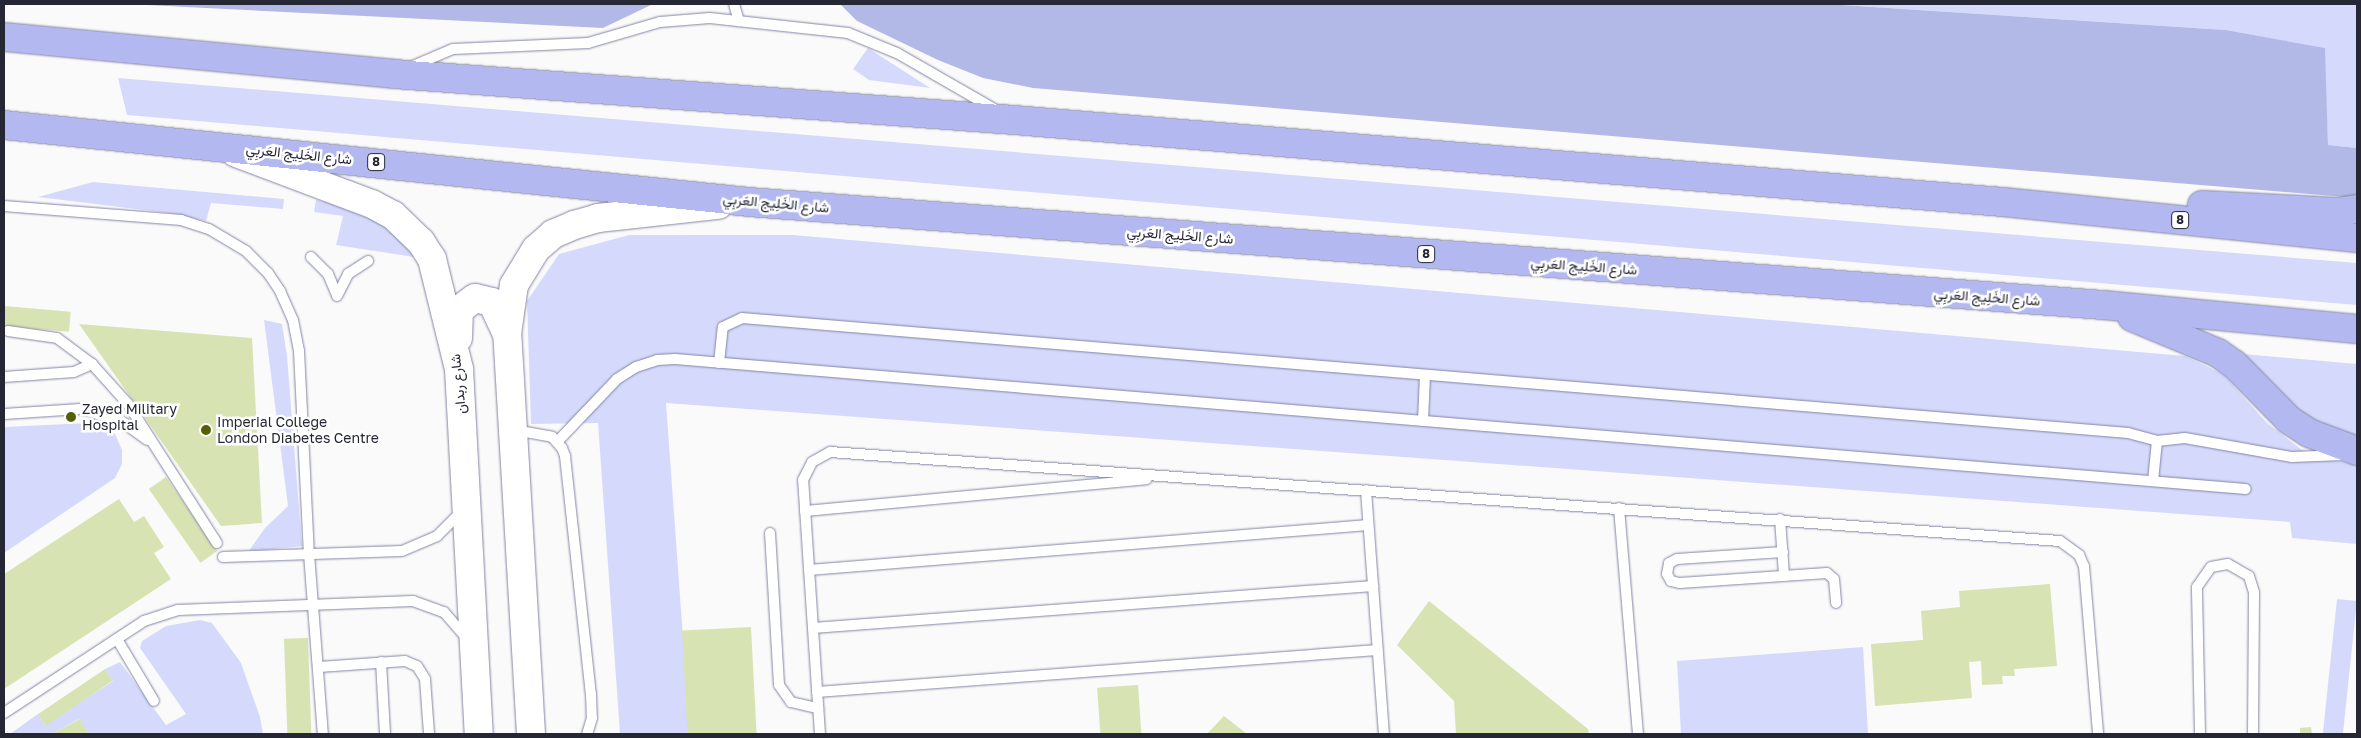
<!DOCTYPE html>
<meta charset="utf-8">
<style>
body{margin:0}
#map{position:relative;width:2361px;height:738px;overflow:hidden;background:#fafafa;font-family:"Golos Text",Vazirmatn,sans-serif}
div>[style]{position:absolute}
.green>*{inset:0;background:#d5dafd;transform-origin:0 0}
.forest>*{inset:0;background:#b3b9e6}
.building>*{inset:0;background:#d8e3b3;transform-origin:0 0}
.roads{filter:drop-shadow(0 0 1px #8185a5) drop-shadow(0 0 1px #8185a5)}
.lane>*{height:10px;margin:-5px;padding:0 5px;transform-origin:5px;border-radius:5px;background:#fff}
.secondary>*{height:28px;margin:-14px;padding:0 14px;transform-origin:14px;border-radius:14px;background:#fff}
.highway>*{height:28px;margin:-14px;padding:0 14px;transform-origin:14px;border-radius:14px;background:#b3b9f0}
.dots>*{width:14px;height:14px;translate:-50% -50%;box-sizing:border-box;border:2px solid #fff;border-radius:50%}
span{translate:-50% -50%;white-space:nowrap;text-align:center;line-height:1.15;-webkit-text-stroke:5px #fff;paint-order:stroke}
.shield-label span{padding:1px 4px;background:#fff;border:1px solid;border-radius:4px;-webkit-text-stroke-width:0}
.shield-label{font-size:12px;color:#252734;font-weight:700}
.street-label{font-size:14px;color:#252734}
.poi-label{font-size:14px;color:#252734}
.left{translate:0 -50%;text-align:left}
.frame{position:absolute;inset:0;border:5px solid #252734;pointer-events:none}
</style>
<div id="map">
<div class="green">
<div style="clip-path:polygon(1826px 4px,2357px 4px,2357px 148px,2328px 145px,2324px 48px,2226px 30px)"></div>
<div style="clip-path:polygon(868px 48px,930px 88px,869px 80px,853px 69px)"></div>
<div style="clip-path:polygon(118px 78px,2357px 263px,2357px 305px,127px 115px)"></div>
<div style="clip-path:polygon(93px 182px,284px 199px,283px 209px,211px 203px,206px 221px,169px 213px,38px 197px)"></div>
<div style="clip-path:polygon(316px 200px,364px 210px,402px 240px,414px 257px,336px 245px,343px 216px,314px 212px)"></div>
<div style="clip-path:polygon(629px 235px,793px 235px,2185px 356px,2223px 374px,2267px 423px,2302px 450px,2357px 466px,2357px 544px,2292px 538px,2290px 522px,666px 403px,690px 734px,620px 734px,598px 423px,531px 424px,527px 301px,559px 254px)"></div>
<div style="clip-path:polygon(264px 320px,282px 324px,287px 356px,302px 546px,248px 552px,265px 528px,288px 506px)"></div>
<div style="clip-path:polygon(2233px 353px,2357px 364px,2357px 442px,2304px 421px)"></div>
<div style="clip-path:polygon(89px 423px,103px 426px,115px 434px,122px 450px,122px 464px,115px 478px,4px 553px,4px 427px)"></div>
<div style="left:2337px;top:599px;width:20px;height:135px;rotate:6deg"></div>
<div style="clip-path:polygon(200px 620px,212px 623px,241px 663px,260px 717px,263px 734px,89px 734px,79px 719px,52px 734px,10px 734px,38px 714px,45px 725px,113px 681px,105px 669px,120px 662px,166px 725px,186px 714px,140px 648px,142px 641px,166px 626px)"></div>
<div style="clip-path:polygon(1863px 647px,1868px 734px,1681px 734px,1677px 661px)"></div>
</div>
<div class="forest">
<div style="clip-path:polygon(127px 4px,653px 4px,603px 28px)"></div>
<div style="clip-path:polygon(840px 4px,1826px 4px,2226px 30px,2325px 48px,2328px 145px,2357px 148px,2357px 195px,2345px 197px,1033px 88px,983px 78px,938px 60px,857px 21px)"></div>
</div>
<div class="building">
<div style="left:4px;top:306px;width:67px;height:20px;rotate:5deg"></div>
<div style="clip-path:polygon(79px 324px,252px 338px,262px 523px,221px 526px)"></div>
<div style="left:166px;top:477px;width:90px;height:21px;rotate:55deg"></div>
<div style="clip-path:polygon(119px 499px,134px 522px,144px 516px,164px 547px,154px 553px,171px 579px,4px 689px,4px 574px)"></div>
<div style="clip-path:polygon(2050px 584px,2057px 666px,2014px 669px,2015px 676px,2002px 676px,2003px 684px,1982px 685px,1981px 661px,1969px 662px,1972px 698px,1875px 706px,1871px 644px,1923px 640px,1921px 611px,1960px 607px,1959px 591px)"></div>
<div style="clip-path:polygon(1429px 601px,1588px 729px,1589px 734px,1456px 734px,1454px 701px,1397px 645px)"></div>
<div style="left:751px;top:627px;width:107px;height:69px;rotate:87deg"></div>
<div style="left:308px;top:638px;width:96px;height:24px;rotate:88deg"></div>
<div style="left:105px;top:669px;width:14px;height:81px;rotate:56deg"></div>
<div style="left:1138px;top:685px;width:49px;height:41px;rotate:86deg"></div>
<div style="clip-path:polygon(1224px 716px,1247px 734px,1207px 734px)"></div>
<div style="clip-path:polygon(80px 719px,89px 734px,52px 734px)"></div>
<div style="clip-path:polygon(2311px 727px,2312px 734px,2300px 734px,2300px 728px)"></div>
</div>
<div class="roads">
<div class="lane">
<div style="left:734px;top:4px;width:18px;rotate:74deg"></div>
<div style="left:408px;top:68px;width:49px;rotate:-22.9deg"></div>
<div style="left:453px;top:49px;width:135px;rotate:-2.5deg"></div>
<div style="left:588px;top:43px;width:75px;rotate:-16.3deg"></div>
<div style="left:660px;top:22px;width:50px;rotate:-4.6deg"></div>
<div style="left:710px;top:18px;width:139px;rotate:6.2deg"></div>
<div style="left:848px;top:33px;width:53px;rotate:22.2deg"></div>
<div style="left:897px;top:53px;width:114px;rotate:29.9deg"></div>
<div style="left:4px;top:206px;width:178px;rotate:4.5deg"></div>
<div style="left:181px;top:220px;width:29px;rotate:18deg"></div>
<div style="left:209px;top:229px;width:43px;rotate:30.7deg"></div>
<div style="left:246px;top:251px;width:31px;rotate:45deg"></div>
<div style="left:268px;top:273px;width:22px;rotate:56deg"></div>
<div style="left:280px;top:291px;width:32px;rotate:66deg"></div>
<div style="left:293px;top:320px;width:32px;rotate:79deg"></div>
<div style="left:299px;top:351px;width:203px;rotate:87.2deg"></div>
<div style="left:309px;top:554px;width:181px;rotate:85.6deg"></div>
<div style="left:311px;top:257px;width:24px;rotate:45deg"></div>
<div style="left:328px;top:274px;width:23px;rotate:67deg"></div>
<div style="left:337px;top:296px;width:25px;rotate:-63deg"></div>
<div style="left:348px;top:274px;width:24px;rotate:-33deg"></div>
<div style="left:8px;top:331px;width:49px;rotate:8.1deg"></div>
<div style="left:57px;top:338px;width:44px;rotate:36.6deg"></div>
<div style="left:92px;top:364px;width:54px;rotate:48deg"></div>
<div style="left:128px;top:404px;width:165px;rotate:57.4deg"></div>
<div style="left:719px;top:363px;width:36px;rotate:-84deg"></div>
<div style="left:723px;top:327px;width:21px;rotate:-25deg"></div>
<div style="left:742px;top:318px;width:1391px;rotate:4.74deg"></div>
<div style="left:2128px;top:433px;width:30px;rotate:15deg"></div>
<div style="left:2157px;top:441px;width:28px;rotate:-6deg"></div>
<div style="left:2185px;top:438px;width:109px;rotate:10.1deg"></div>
<div style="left:2292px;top:457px;width:52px;rotate:-2.2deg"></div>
<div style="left:4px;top:377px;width:70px;rotate:-4.1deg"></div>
<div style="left:74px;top:372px;width:20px;rotate:-24deg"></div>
<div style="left:4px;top:414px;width:76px;rotate:-3.8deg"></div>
<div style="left:80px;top:409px;width:43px;rotate:16.3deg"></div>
<div style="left:121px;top:421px;width:32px;rotate:36deg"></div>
<div style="left:1423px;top:421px;width:46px;rotate:-87.5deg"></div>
<div style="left:514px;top:430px;width:39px;rotate:10deg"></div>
<div style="left:552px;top:437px;width:15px;rotate:48deg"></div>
<div style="left:562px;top:448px;width:9px;rotate:69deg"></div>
<div style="left:565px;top:456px;width:239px;rotate:83.8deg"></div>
<div style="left:591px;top:694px;width:24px;rotate:88deg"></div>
<div style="left:592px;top:718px;width:17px;rotate:107deg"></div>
<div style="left:558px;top:441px;width:86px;rotate:-46.4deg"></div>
<div style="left:617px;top:379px;width:22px;rotate:-32deg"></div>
<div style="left:636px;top:367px;width:22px;rotate:-18deg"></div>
<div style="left:657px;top:360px;width:18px;rotate:-3deg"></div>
<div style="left:675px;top:359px;width:1576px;rotate:4.73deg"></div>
<div style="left:2153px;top:481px;width:40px;rotate:-84.3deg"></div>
<div style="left:1366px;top:490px;width:245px;rotate:85.8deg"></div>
<div style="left:1619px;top:508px;width:227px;rotate:85.2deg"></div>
<div style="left:805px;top:511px;width:343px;rotate:-5.3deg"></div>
<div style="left:1780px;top:519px;width:56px;rotate:85.9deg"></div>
<div style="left:770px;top:533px;width:152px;rotate:86.6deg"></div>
<div style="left:779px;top:685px;width:21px;rotate:55deg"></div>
<div style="left:791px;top:702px;width:28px;rotate:13deg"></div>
<div style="left:1783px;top:552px;width:106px;rotate:176.2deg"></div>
<div style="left:1677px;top:559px;width:9px;rotate:153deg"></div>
<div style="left:1669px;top:563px;width:11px;rotate:100deg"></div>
<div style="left:1667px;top:574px;width:8px;rotate:60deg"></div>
<div style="left:1671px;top:581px;width:9px;rotate:13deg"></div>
<div style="left:1680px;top:583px;width:147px;rotate:-3.9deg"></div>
<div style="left:1827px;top:573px;width:9px;rotate:41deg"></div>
<div style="left:1834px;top:579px;width:24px;rotate:85deg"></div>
<div style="left:223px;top:557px;width:179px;rotate:-1.9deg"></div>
<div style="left:402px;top:551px;width:38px;rotate:-23deg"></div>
<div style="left:437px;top:536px;width:35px;rotate:-45deg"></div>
<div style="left:809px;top:570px;width:561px;rotate:-4.6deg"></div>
<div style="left:813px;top:628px;width:562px;rotate:-4.29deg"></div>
<div style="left:117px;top:639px;width:72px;rotate:59.2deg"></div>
<div style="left:381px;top:662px;width:72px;rotate:86.8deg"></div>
<div style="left:319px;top:667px;width:86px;rotate:-4deg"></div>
<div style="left:405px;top:661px;width:13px;rotate:23deg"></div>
<div style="left:417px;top:666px;width:15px;rotate:58deg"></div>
<div style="left:425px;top:679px;width:55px;rotate:85.8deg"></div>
<div style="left:817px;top:692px;width:562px;rotate:-4.29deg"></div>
<div style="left:4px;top:713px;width:168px;rotate:-33.3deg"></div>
<div style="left:144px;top:621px;width:36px;rotate:-18deg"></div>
<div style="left:178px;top:610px;width:235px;rotate:-2.2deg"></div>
<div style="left:413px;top:601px;width:33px;rotate:20deg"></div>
<div style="left:444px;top:612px;width:35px;rotate:49deg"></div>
<div style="left:820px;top:734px;width:255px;rotate:-93.8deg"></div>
<div style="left:803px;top:480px;width:20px;rotate:-63deg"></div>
<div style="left:812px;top:462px;width:21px;rotate:-29deg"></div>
<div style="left:830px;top:452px;width:1233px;rotate:4.14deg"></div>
<div style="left:2060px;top:541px;width:24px;rotate:36deg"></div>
<div style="left:2079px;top:555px;width:12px;rotate:66deg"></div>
<div style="left:2084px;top:566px;width:169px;rotate:85.2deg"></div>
<div style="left:2200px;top:734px;width:147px;rotate:-91.2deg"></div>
<div style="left:2197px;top:587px;width:24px;rotate:-55deg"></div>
<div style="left:2211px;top:567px;width:17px;rotate:-10deg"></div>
<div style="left:2228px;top:564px;width:24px;rotate:30deg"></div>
<div style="left:2249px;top:576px;width:17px;rotate:73deg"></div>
<div style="left:2254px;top:592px;width:142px;rotate:90.4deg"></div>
</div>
<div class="secondary">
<div style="left:236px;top:153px;width:145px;rotate:20.6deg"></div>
<div style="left:372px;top:204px;width:24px;rotate:28deg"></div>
<div style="left:393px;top:215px;width:39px;rotate:44deg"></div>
<div style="left:421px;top:242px;width:20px;rotate:57deg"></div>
<div style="left:432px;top:259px;width:113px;rotate:76.2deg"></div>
<div style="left:459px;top:369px;width:366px;rotate:86.9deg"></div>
<div style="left:458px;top:338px;width:28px;rotate:-88deg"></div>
<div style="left:459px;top:310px;width:20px;rotate:-37deg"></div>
<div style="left:475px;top:298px;width:17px;rotate:13deg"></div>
<div style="left:492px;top:302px;width:35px;rotate:65deg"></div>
<div style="left:531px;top:734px;width:401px;rotate:-93.4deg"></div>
<div style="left:507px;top:334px;width:49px;rotate:-81.9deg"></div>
<div style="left:514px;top:285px;width:42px;rotate:-58.6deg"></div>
<div style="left:536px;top:249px;width:23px;rotate:-41deg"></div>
<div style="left:553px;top:234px;width:23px;rotate:-23deg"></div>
<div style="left:574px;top:225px;width:25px;rotate:-16deg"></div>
<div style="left:598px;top:218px;width:121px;rotate:-6.2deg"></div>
</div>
<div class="highway">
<div style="left:4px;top:37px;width:393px;rotate:5.4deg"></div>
<div style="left:395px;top:74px;width:621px;rotate:4.25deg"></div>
<div style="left:1014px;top:120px;width:992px;rotate:4.74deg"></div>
<div style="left:2003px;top:202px;width:356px;rotate:5.8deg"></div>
<div style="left:4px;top:125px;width:749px;rotate:5.9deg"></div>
<div style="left:749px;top:202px;width:1358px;rotate:4.35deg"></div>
<div style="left:2103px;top:305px;width:255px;rotate:5.4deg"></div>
<div style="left:2202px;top:205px;width:136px;rotate:2.9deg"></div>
<div style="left:2338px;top:212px;width:19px;rotate:-9deg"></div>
<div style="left:2132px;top:317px;width:93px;rotate:22.7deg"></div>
<div style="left:2218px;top:353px;width:19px;rotate:35deg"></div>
<div style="left:2234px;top:364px;width:78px;rotate:45.5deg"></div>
<div style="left:2289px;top:420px;width:24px;rotate:33deg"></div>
<div style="left:2309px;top:433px;width:51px;rotate:20.6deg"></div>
</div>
</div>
<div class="dots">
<div style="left:71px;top:417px;background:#546102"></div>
<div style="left:206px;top:430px;background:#546102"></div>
</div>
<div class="shield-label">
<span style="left:376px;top:162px">8</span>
<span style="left:2180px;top:220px">8</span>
<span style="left:1426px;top:254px">8</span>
</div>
<div class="street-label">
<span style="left:299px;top:154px;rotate:6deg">شارع الخَلِيج العَربِي</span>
<span style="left:776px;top:203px;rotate:5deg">شارع الخَلِيج العَربِي</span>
<span style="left:1180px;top:235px;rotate:4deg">شارع الخَلِيج العَربِي</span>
<span style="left:1584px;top:266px;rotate:4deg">شارع الخَلِيج العَربِي</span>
<span style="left:1987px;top:297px;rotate:4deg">شارع الخَلِيج العَربِي</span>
<span style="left:458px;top:384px;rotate:-96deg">شارع ربدان</span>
</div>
<div class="poi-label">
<span class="left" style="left:82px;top:417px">Zayed Military<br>Hospital</span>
<span class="left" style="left:217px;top:430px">Imperial College<br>London Diabetes Centre</span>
</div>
<div class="frame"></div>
</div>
